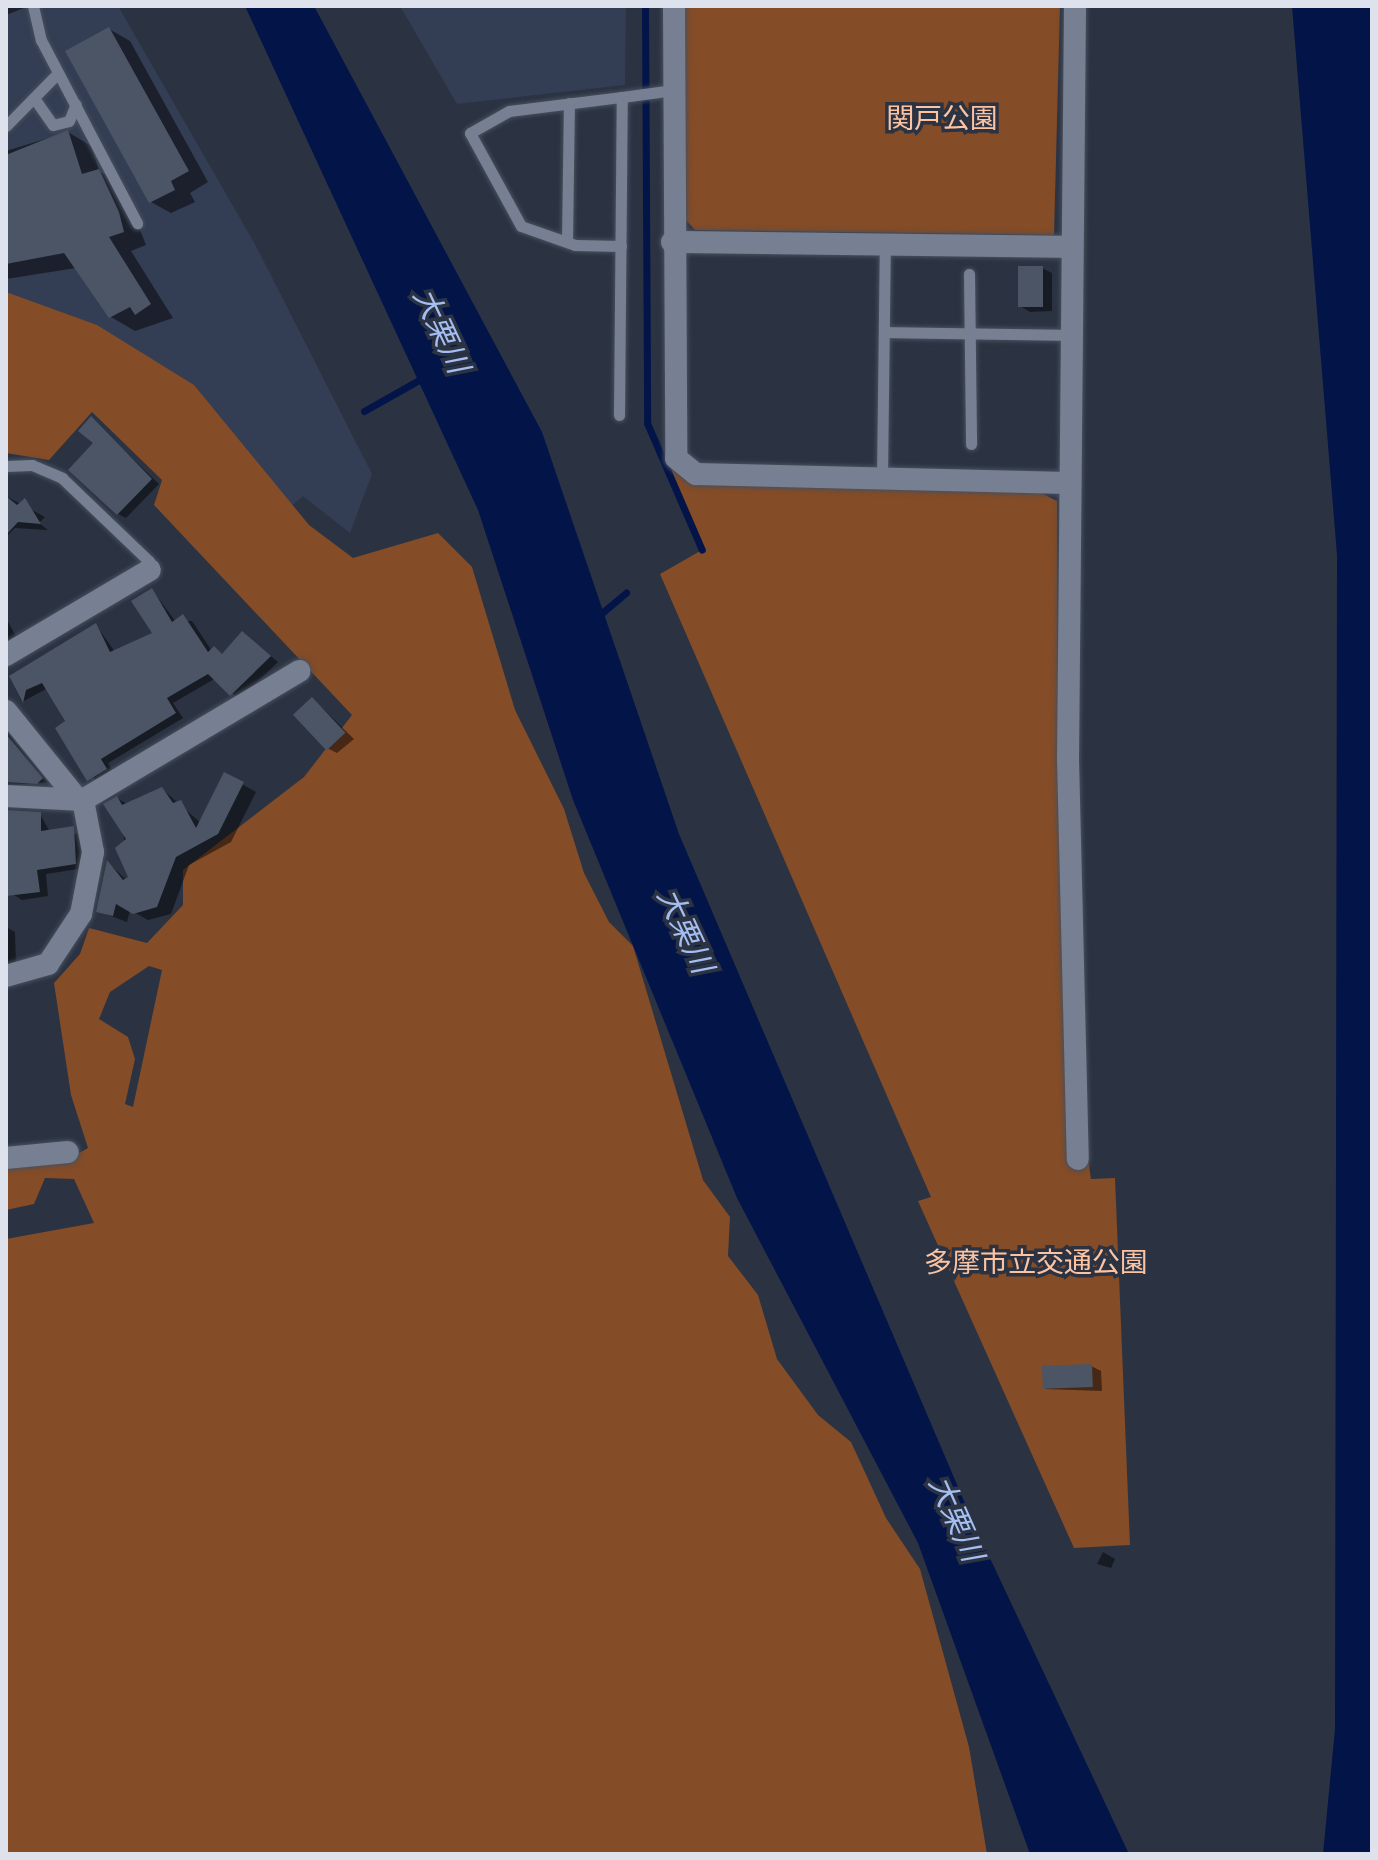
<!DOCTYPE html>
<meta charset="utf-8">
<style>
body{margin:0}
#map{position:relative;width:1378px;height:1860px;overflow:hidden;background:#2b3343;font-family:"Sofia Sans Condensed","Noto Sans JP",sans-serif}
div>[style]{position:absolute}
.built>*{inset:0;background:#333d53}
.green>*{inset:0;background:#844c27}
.water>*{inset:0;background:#031449}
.shadow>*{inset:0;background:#0007}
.stream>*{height:7px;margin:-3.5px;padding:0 3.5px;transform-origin:3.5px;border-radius:3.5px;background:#031449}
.building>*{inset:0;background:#4c5566;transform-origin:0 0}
.roads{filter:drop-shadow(0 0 2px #484f5c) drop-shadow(0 0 2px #484f5c)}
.lane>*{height:11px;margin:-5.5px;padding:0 5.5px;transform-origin:5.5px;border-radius:5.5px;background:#778093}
.street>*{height:22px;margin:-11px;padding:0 11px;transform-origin:11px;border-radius:11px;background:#778093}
span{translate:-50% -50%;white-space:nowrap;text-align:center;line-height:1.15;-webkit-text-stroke:7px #2b3343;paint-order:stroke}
.park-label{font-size:28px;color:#fbc3a2}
.water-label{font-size:30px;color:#a5bef2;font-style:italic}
.frame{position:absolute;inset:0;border:8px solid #dde2ed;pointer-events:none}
</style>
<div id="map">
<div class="built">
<div style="clip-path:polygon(6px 6px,118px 6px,256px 246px,372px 474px,350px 533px,303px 496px,272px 523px,6px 332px)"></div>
<div style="clip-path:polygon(400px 6px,626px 6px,625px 85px,457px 104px)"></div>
</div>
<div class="green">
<div style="clip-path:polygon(684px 6px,1060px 6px,1054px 235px,695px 230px,685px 219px)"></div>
<div style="clip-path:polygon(evenodd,6px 292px,97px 325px,194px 385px,309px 525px,353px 558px,438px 533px,472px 567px,515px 710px,564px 809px,584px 873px,609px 922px,633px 946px,703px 1180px,730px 1217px,728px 1256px,758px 1295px,777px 1359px,818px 1415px,851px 1442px,886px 1518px,920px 1569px,969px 1747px,987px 1854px,6px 1854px,6px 1239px,94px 1223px,74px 1179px,45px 1178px,34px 1204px,6px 1210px,6px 1164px,72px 1157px,88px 1148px,71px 1095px,54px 983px,80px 954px,89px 928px,147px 943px,183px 905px,183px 870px,304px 777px,352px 715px,154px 505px,162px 480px,92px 412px,49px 460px,6px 453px,6px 292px,149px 966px,162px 970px,133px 1107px,125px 1104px,135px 1059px,128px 1037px,99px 1019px,110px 992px,149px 966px)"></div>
<div style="clip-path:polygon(676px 458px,696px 474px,1041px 493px,1057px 501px,1058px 741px,1088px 1158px,1091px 1179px,1115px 1178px,1130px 1545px,1074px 1548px,918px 1201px,931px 1197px,660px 574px,702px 550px,664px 464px)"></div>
</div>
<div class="water">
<div style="clip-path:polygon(245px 6px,314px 6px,542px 432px,679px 834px,973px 1522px,1129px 1854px,1030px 1854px,918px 1543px,737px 1198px,573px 800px,478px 510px)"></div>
<div style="clip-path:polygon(1292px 6px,1372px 6px,1372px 1854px,1323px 1854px,1335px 1729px,1337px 555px)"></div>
</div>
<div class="shadow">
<div style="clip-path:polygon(6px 6px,29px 6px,6px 15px)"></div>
<div style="clip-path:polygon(109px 29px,130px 41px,208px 182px,190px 193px,195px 202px,171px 213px,151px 202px)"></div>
<div style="clip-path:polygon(68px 132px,91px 146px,100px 172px,122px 185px,146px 245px,131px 251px,173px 318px,135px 331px,111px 317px,76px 268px,6px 279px,6px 151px)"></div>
<div style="clip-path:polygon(1042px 268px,1052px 273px,1052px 311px,1030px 312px,1020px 306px)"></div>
<div style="clip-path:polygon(91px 419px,159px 484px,126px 518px,118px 514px)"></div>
<div style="clip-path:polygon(6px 496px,45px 517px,39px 523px,48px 530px,15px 528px,6px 537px)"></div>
<div style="clip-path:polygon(152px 590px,176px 622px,192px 621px,212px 651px,224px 655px,243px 633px,278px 662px,239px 699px,216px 678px,173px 703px,183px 718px,108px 763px,114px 774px,97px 784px,48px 688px,22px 702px,10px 678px,96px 625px,115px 652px,155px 634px)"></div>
<div style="clip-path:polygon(6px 618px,19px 642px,6px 649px)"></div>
<div style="clip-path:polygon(313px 699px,354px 739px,337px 753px,327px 748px)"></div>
<div style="clip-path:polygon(6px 731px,47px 782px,6px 786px)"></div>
<div style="clip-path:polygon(224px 774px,256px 792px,231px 842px,189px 865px,171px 914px,148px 920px,130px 910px,127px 922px,98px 911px,108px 863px,132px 885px,117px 798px,127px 804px,162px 789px,201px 823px)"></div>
<div style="clip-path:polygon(40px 814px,50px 832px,82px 834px,85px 868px,46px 874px,48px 896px,22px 900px,6px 890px,6px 815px)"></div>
<div style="clip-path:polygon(6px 927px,15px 932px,16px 966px,6px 969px)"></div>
<div style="clip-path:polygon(1091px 1366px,1101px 1371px,1102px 1391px,1045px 1389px)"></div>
<div style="clip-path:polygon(1103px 1552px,1115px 1559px,1111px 1568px,1097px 1564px)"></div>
</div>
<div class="stream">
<div style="left:645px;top:6px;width:417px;rotate:89.7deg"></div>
<div style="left:647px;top:423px;width:138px;rotate:66.6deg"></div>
<div style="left:364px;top:411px;width:73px;rotate:-29.4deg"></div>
<div style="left:597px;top:617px;width:38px;rotate:-40deg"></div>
</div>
<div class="building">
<div style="clip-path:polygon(109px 27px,189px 171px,171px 181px,175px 190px,149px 203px,65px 51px)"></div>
<div style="clip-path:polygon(68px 130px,82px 174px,99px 169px,119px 212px,124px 232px,109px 237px,151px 304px,135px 315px,130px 307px,109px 318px,64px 253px,6px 264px,6px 155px)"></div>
<div style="left:1018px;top:266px;width:25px;height:41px"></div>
<div style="clip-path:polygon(91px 416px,152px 479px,117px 515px,68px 470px,93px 443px,78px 431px)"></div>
<div style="clip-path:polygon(6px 496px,17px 505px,25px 498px,41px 524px,18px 522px,6px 535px)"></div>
<div style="clip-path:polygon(152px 588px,172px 622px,183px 614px,208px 652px,214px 646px,222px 654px,242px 631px,271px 656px,230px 696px,208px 674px,167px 698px,176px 713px,101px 759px,107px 769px,87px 781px,55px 728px,65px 721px,42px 683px,26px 690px,23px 703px,9px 676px,96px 623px,110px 652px,152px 633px,131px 601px)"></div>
<div style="left:312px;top:697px;width:49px;height:26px;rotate:47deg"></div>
<div style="clip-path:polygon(6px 734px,43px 778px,37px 784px,6px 782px)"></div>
<div style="clip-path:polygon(224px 772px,244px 782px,218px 834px,176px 857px,157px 907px,133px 914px,116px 904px,113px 916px,96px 912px,107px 860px,123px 880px,128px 877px,115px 848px,126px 839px,103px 804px,117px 796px,122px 805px,162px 787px,173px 803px,181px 800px,196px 828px)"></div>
<div style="clip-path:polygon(6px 810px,41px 812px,41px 831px,74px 826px,76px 864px,37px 870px,40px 892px,6px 896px)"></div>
<div style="left:1092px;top:1364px;width:23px;height:50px;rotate:88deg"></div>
</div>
<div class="roads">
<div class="lane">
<div style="left:33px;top:6px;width:35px;rotate:77deg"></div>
<div style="left:41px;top:40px;width:207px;rotate:62.3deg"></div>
<div style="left:34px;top:98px;width:33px;rotate:55deg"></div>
<div style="left:53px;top:125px;width:16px;rotate:-14deg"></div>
<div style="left:69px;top:121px;width:18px;rotate:-68deg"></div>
<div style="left:6px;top:126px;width:74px;rotate:-45.5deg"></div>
<div style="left:567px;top:242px;width:139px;rotate:-89.2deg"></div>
<div style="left:621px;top:246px;width:46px;rotate:-178.8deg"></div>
<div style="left:575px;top:245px;width:57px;rotate:-160.6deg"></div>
<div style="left:521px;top:226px;width:106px;rotate:-118.7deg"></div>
<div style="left:470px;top:133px;width:45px;rotate:-29.4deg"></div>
<div style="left:509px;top:111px;width:114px;rotate:-7.1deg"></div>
<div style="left:969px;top:274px;width:170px;rotate:89.3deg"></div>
<div style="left:884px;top:332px;width:186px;rotate:0.9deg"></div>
<div style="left:619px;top:415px;width:318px;rotate:-89.5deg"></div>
<div style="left:622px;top:97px;width:52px;rotate:-7.7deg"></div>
<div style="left:6px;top:466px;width:26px;rotate:-2deg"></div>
<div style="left:32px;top:465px;width:33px;rotate:23deg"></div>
<div style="left:62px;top:478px;width:120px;rotate:43.7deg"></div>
<div style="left:149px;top:561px;width:9px;rotate:84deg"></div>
<div style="left:882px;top:478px;width:234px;rotate:-89.3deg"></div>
</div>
<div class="street">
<div style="left:674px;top:6px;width:452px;rotate:89.7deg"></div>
<div style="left:676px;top:458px;width:26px;rotate:39deg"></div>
<div style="left:696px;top:474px;width:372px;rotate:1.4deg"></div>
<div style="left:1075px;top:6px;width:753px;rotate:90.53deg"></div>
<div style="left:1068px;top:759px;width:400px;rotate:88.6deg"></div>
<div style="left:672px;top:242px;width:398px;rotate:0.7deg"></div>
<div style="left:6px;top:655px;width:167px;rotate:-30.6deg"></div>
<div style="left:6px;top:711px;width:108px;rotate:51deg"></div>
<div style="left:6px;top:796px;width:77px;rotate:3deg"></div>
<div style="left:83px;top:800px;width:252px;rotate:-30.8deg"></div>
<div style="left:6px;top:976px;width:44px;rotate:-15.9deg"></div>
<div style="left:48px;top:964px;width:60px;rotate:-56.6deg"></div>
<div style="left:81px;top:914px;width:63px;rotate:-79deg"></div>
<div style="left:93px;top:852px;width:53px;rotate:-100.9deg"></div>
<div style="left:6px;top:1158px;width:62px;rotate:-5.5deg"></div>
</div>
</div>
<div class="park-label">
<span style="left:942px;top:120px">関戸公園</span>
<span style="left:1036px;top:1264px">多摩市立交通公園</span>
</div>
<div class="water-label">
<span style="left:440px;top:331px;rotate:65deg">大栗川</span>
<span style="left:684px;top:931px;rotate:65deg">大栗川</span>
<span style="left:955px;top:1519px;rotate:66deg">大栗川</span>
</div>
<div class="frame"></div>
</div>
